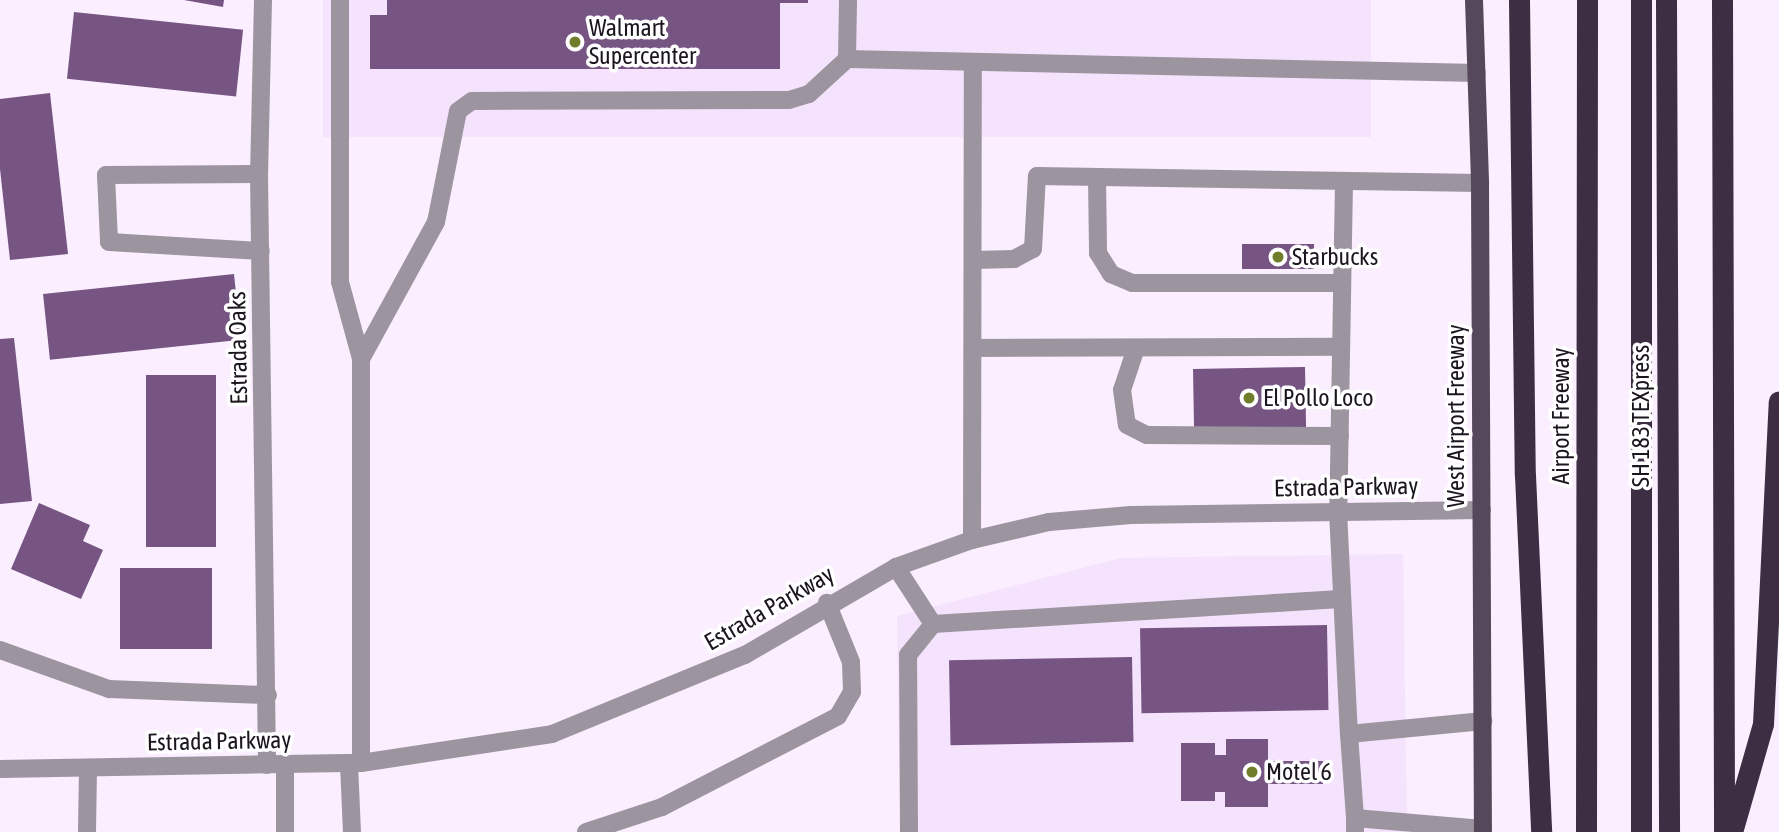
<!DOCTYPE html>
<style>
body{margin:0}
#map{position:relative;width:1779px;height:832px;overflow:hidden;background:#faeeff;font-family:"Asap Condensed",sans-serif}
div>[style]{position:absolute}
.built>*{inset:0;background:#f5e3fd;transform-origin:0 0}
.building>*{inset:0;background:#765583;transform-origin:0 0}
.minor>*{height:18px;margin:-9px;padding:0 9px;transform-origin:9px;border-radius:9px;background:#9c949f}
.major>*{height:18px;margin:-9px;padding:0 9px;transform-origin:9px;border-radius:9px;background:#56485b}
.highway>*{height:21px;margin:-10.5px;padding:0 10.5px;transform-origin:10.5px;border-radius:10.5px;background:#3d2e43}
.dots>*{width:19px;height:19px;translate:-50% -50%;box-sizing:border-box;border:4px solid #fff;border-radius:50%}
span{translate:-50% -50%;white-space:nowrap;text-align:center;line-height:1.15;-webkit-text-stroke:7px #fff;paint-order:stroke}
.poi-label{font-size:24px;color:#1b151e}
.left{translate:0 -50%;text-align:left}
.street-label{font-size:24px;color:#1b151e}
</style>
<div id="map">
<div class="built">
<div style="left:323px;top:0;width:1048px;height:137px"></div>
<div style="clip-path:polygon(1403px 554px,1407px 832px,900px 832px,897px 616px,1121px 558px)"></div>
</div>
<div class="building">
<div style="clip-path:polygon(184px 0,224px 0,223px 7px)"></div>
<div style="clip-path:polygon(387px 0,808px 0,808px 3px,780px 3px,780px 69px,370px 69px,370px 15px,387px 15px)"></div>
<div style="left:74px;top:12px;width:170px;height:67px;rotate:6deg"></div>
<div style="clip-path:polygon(50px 93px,68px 254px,10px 260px,0 169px,0 99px)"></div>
<div style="left:1242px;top:244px;width:72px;height:25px"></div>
<div style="left:234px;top:274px;width:66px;height:192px;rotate:84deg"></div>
<div style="clip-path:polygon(14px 338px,32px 501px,0 504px,0 339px)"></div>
<div style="left:1305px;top:367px;width:61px;height:112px;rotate:89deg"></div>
<div style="left:146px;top:375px;width:70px;height:172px"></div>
<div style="clip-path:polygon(39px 503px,90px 525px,83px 541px,103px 550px,81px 599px,11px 569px)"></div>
<div style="left:120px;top:568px;width:92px;height:81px"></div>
<div style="left:1327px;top:625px;width:85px;height:187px;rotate:89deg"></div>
<div style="left:1132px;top:657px;width:85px;height:183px;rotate:89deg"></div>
<div style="clip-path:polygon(1226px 739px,1268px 739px,1268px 761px,1323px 761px,1323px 784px,1268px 784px,1268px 807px,1225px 807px,1225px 792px,1215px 792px,1215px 801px,1181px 801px,1181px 743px,1215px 743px,1215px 755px,1226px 755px)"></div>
</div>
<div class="minor">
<div style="left:263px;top:0;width:174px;rotate:91.3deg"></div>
<div style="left:259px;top:174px;width:591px;rotate:89.22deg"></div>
<div style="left:340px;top:0;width:282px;rotate:90deg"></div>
<div style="left:340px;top:282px;width:80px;rotate:74.7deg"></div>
<div style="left:361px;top:359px;width:404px;rotate:90deg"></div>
<div style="left:847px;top:59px;width:59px;rotate:-89deg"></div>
<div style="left:259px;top:174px;width:153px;rotate:179.6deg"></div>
<div style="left:106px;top:175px;width:67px;rotate:87.4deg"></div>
<div style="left:109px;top:242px;width:152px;rotate:3.4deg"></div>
<div style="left:1097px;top:177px;width:76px;rotate:89.2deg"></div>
<div style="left:1098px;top:253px;width:25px;rotate:58deg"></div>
<div style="left:1111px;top:274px;width:23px;rotate:23deg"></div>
<div style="left:1132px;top:283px;width:210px"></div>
<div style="left:1344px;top:183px;width:328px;rotate:91deg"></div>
<div style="left:1338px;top:511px;width:223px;rotate:87.2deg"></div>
<div style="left:1349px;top:734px;width:135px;rotate:-5.5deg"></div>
<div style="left:973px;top:260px;width:41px;rotate:-1.4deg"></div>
<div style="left:1014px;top:259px;width:21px;rotate:-28deg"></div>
<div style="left:1033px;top:249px;width:73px;rotate:-86.9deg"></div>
<div style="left:1037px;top:176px;width:443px;rotate:0.9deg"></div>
<div style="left:973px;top:348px;width:368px;rotate:-0.2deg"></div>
<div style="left:1136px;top:348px;width:44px;rotate:108.4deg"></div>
<div style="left:1122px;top:390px;width:35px;rotate:82deg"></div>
<div style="left:1127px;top:425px;width:22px;rotate:27deg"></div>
<div style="left:1147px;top:435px;width:193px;rotate:0.3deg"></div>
<div style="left:361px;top:359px;width:156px;rotate:-61.3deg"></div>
<div style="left:436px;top:222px;width:113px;rotate:-78.8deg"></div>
<div style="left:458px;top:111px;width:17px;rotate:-36deg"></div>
<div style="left:472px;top:101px;width:317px;rotate:-0.2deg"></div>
<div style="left:789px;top:100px;width:21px;rotate:-17deg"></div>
<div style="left:809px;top:94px;width:52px;rotate:-42.6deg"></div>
<div style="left:847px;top:59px;width:630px;rotate:1.27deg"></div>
<div style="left:972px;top:540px;width:478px;rotate:-89.9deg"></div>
<div style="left:896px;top:567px;width:68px;rotate:57deg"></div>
<div style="left:933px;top:624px;width:408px;rotate:-3.5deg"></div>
<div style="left:0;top:650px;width:116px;rotate:19.7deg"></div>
<div style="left:109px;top:689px;width:159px;rotate:2.2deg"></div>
<div style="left:1349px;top:734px;width:84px;rotate:85.9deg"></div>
<div style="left:349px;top:764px;width:68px;rotate:87.5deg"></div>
<div style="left:0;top:769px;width:361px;rotate:-1deg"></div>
<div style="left:361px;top:763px;width:193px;rotate:-8.6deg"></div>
<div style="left:552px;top:734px;width:209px;rotate:-22.3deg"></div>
<div style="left:745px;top:655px;width:175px;rotate:-30.2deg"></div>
<div style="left:896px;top:567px;width:81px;rotate:-19.6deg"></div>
<div style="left:972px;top:540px;width:79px;rotate:-13.2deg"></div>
<div style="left:1049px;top:522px;width:82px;rotate:-4.9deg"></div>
<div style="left:1131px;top:515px;width:351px;rotate:-0.8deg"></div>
<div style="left:87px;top:832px;width:64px;rotate:-89.1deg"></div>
<div style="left:285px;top:832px;width:67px;rotate:-90deg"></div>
<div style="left:586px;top:832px;width:80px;rotate:-18.2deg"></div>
<div style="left:662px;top:807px;width:198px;rotate:-27.3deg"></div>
<div style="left:838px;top:716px;width:28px;rotate:-60deg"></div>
<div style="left:852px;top:692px;width:30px;rotate:-92deg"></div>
<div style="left:851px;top:662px;width:64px;rotate:-112.1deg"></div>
<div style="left:909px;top:832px;width:177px;rotate:-90.3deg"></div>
<div style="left:908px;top:655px;width:40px;rotate:-51deg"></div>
<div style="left:1355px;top:832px;width:14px;rotate:-90deg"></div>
<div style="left:1355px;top:818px;width:128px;rotate:4.9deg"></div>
</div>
<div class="major">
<div style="left:1474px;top:0;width:183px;rotate:88.1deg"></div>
<div style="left:1480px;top:183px;width:649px;rotate:89.74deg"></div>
</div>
<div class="highway">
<div style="left:1519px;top:0;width:475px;rotate:89.3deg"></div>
<div style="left:1525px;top:475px;width:357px;rotate:87.4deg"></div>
<div style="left:1641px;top:0;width:832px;rotate:90deg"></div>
<div style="left:1666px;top:0;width:832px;rotate:89.79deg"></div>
<div style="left:1722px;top:0;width:832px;rotate:89.86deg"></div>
<div style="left:1586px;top:832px;width:832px;rotate:-89.93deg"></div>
<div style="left:1732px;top:832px;width:112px;rotate:-74deg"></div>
<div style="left:1763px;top:724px;width:323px;rotate:-87.2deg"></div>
</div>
<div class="dots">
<div style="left:575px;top:42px;background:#707e2c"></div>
<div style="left:1278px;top:257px;background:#707e2c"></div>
<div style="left:1249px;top:398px;background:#707e2c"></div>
<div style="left:1252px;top:772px;background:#707e2c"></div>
</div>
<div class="poi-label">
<span class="left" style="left:589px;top:42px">Walmart<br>Supercenter</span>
<span class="left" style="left:1292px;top:257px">Starbucks</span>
<span class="left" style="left:1263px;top:398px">El Pollo Loco</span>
<span class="left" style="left:1266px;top:772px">Motel 6</span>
</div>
<div class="street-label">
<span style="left:238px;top:348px;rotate:-91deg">Estrada Oaks</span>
<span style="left:1456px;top:416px;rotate:-90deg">West Airport Freeway</span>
<span style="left:1561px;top:416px;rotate:-90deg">Airport Freeway</span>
<span style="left:1641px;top:416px;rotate:-90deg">SH 183 TEXpress</span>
<span style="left:1346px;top:487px;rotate:-1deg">Estrada Parkway</span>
<span style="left:769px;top:608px;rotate:-30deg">Estrada Parkway</span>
<span style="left:219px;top:741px;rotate:-1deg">Estrada Parkway</span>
</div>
</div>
